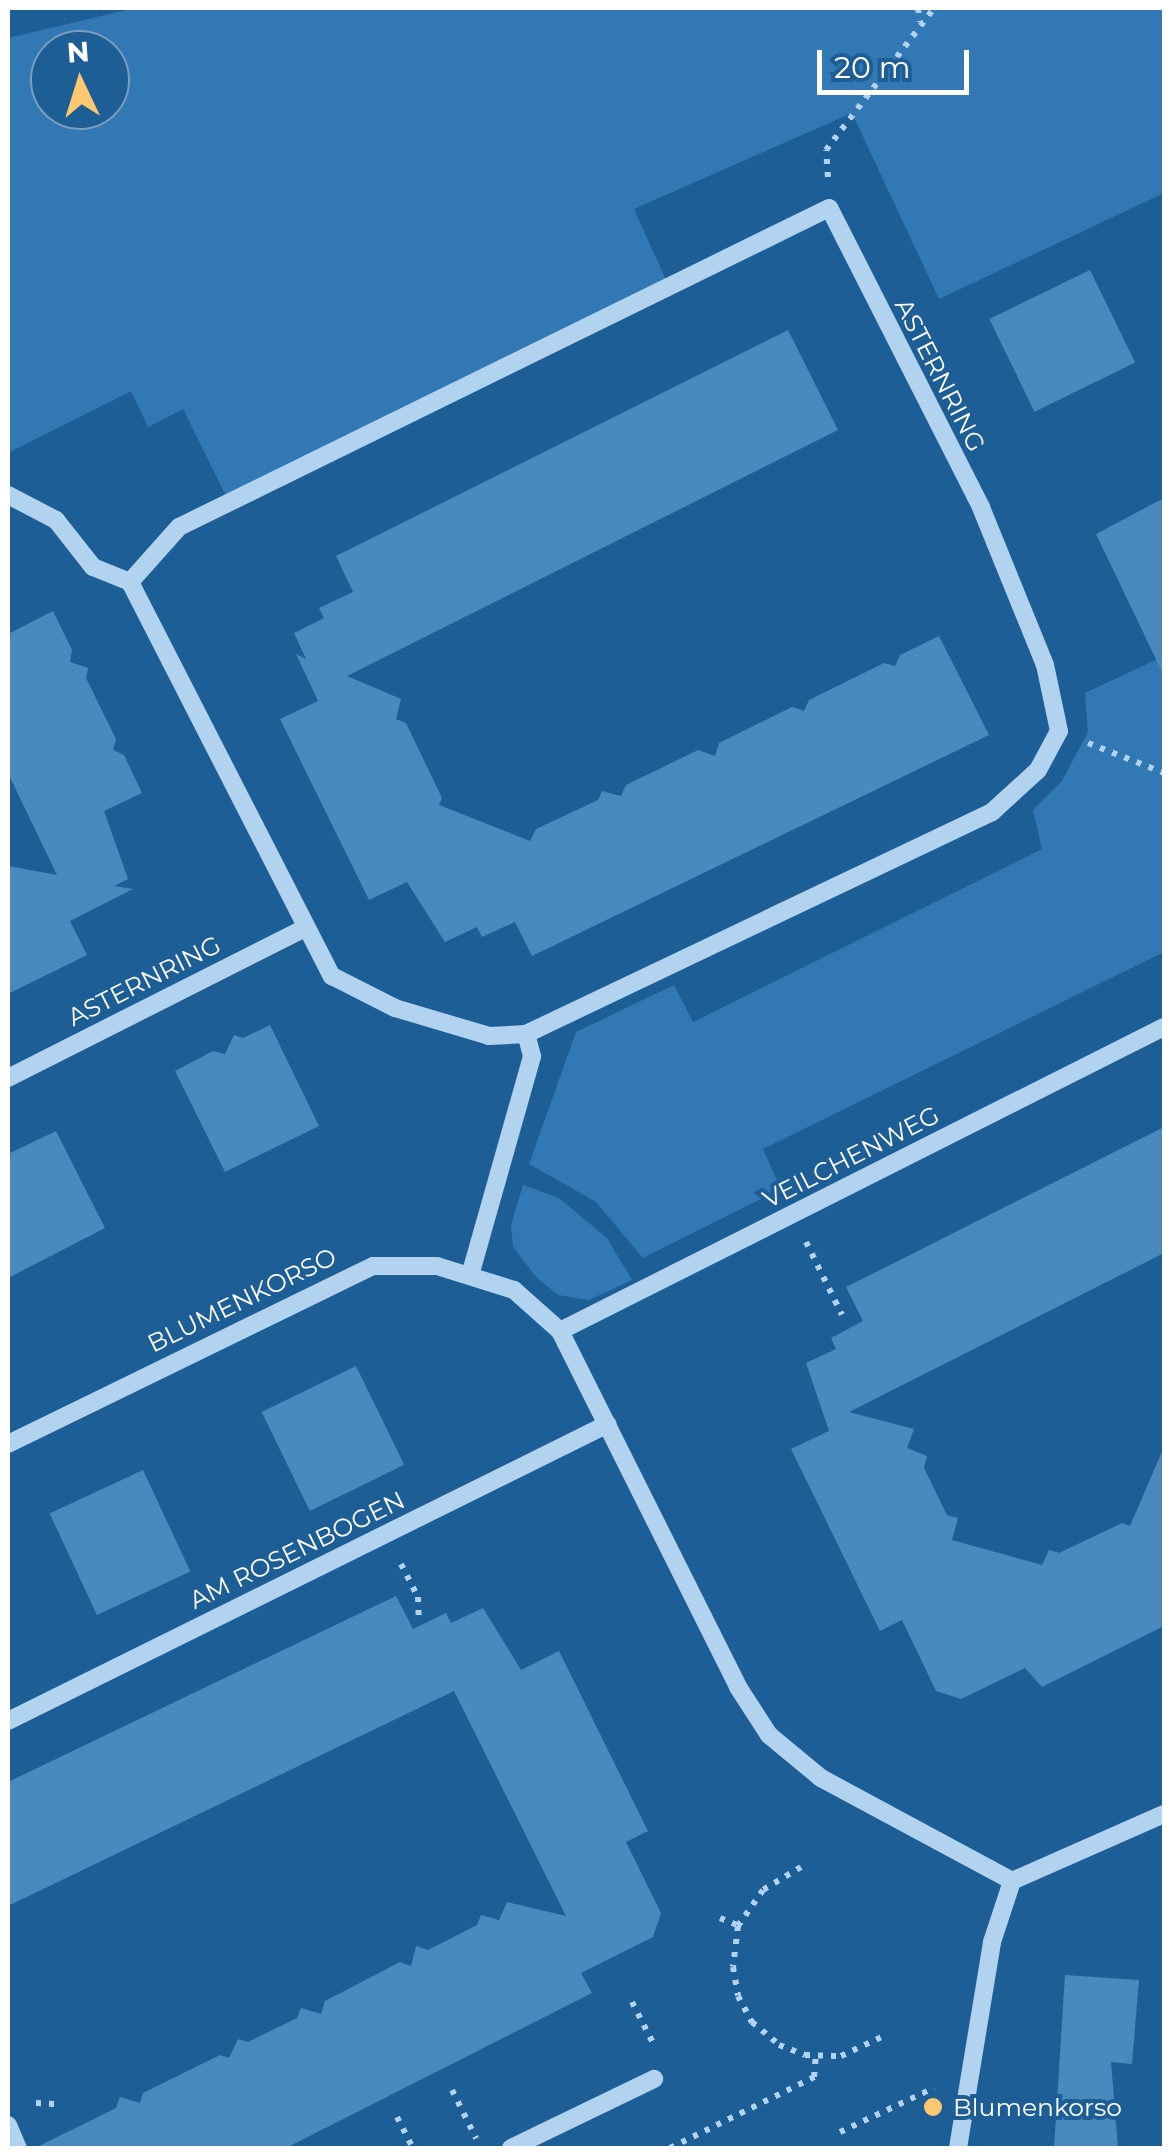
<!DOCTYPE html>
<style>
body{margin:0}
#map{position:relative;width:1172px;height:2156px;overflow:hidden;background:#1e5e96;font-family:Montserrat,sans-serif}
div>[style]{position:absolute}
.green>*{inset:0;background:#3278b4}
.building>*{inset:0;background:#4a89be;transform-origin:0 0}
.path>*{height:6px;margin-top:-3px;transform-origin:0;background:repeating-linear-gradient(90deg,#b2d3ef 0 5px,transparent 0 13px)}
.minor>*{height:18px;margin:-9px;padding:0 9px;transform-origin:9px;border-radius:9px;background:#b2d3ef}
.dots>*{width:28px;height:28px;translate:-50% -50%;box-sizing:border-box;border:5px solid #1e5e96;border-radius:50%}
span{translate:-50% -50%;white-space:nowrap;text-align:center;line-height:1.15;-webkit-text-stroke:8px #1e5e96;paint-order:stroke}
.street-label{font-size:25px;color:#fff}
.poi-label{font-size:25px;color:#fff}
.left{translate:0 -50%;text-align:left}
.frame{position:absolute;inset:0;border:10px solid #fff;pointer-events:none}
.north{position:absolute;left:30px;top:30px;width:100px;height:100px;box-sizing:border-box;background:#1e5e96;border:2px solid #789ec0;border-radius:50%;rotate:356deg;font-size:28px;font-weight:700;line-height:40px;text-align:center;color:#fff}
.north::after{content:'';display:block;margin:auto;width:35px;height:45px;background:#fec871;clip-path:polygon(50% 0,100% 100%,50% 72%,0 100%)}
.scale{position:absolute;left:817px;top:50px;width:152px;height:45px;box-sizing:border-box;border:5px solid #fff;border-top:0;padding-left:12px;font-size:30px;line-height:35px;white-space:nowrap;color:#fff;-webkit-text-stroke:8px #1e5e96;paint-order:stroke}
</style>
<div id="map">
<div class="green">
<div style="clip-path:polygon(evenodd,135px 8px,1164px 8px,1164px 193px,939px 299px,852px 113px,634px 209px,666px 280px,226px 496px,183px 409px,148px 427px,131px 391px,8px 453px,8px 38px,135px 8px,50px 50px,110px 50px,110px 110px,50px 110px,50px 50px)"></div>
<div style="clip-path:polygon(1164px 656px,1164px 952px,763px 1149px,781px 1189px,643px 1258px,596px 1202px,529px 1164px,576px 1032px,674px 985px,693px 1022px,1042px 849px,1033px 810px,1062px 781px,1088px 732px,1085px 693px)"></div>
<div style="clip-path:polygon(523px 1185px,559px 1198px,607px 1238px,632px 1280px,589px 1300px,558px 1295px,537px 1278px,513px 1247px,511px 1225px)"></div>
</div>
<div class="building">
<div style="left:1090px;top:270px;width:103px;height:112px;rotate:64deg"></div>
<div style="clip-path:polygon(788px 330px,838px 430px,347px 676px,401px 699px,396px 719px,406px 723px,442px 798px,439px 805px,530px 841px,536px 829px,598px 800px,602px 791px,621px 796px,626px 785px,698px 750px,715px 756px,719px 743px,792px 707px,804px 711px,809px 700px,884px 663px,895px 666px,900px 655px,939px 636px,989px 735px,532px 956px,515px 922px,482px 937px,477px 927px,445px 942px,407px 882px,369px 900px,280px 719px,318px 701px,296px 654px,306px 659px,294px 633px,324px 618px,319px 608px,353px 592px,336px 556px)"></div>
<div style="clip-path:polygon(1164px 498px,1164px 676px,1096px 534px)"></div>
<div style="clip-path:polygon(53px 611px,72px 650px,70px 662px,88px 668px,86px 678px,116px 739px,113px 750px,124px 755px,142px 793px,104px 811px,128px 879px,114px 886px,133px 889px,70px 921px,87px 955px,8px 994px,8px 866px,57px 875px,8px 773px,8px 634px)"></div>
<div style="clip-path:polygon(270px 1025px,319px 1126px,225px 1172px,175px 1071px,213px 1051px,225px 1054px,234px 1035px,243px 1038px)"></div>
<div style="clip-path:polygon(1164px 1127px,1164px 1253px,849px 1412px,914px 1429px,907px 1448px,927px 1456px,924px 1468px,947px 1515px,958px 1518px,952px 1540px,1042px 1565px,1049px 1550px,1059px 1553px,1122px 1523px,1130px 1526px,1164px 1447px,1164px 1626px,1042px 1687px,1025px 1668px,961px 1699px,936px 1691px,902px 1620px,880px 1631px,791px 1449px,829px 1431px,806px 1363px,836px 1349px,831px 1338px,863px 1321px,846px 1287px)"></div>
<div style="clip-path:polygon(56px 1131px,105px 1228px,8px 1278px,8px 1154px)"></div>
<div style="left:356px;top:1366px;width:110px;height:105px;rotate:64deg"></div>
<div style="left:143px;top:1470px;width:112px;height:103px;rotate:65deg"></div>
<div style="clip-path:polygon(396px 1596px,413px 1629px,446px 1613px,451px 1623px,483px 1608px,521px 1670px,559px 1651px,648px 1831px,626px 1842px,661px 1913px,653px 1937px,581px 1973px,592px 1993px,286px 2148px,35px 2148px,116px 2108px,120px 2097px,140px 2103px,143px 2093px,220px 2055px,229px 2058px,238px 2039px,248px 2042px,297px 2018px,301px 2008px,321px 2014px,325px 2001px,400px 1962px,411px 1966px,416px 1946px,428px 1950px,477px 1925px,481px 1915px,499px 1920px,507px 1902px,566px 1916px,454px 1691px,8px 1906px,8px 1782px)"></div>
<div style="clip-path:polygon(1065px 1975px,1139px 1980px,1132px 2064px,1111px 2062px,1118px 2148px,1054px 2148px)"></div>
</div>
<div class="path">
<div style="left:918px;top:8px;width:14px;rotate:82deg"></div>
<div style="left:828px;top:177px;width:27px;rotate:-94deg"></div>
<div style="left:826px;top:150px;width:178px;rotate:-52.7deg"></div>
<div style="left:1088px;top:743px;width:82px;rotate:21.5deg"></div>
<div style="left:806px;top:1242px;width:81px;rotate:63.7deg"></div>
<div style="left:401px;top:1564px;width:37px;rotate:63deg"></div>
<div style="left:418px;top:1597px;width:26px;rotate:88deg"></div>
<div style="left:801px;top:1867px;width:44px;rotate:148.8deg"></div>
<div style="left:763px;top:1890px;width:44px;rotate:124.8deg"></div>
<div style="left:738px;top:1926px;width:41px;rotate:97deg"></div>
<div style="left:733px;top:1967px;width:29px;rotate:80deg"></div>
<div style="left:738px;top:1996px;width:30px;rotate:62deg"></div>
<div style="left:752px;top:2022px;width:35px;rotate:40deg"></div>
<div style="left:779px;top:2045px;width:28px;rotate:21deg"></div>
<div style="left:805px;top:2055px;width:36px;rotate:2deg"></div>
<div style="left:841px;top:2056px;width:50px;rotate:-25deg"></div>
<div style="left:720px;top:1918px;width:18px;rotate:22deg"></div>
<div style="left:632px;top:2002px;width:48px;rotate:62.9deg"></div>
<div style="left:452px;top:2090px;width:54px;rotate:63.4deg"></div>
<div style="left:36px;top:2103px;width:22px;rotate:3deg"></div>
<div style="left:397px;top:2117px;width:35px;rotate:63deg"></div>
<div style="left:840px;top:2132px;width:104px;rotate:-25.1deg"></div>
<div style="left:670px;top:2148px;width:161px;rotate:-26.2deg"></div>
<div style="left:814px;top:2077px;width:22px;rotate:-85deg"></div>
</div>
<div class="minor">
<div style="left:8px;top:495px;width:54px;rotate:27.5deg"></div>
<div style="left:56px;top:520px;width:60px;rotate:51.8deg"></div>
<div style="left:93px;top:567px;width:40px;rotate:22deg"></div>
<div style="left:130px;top:582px;width:443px;rotate:62.9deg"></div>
<div style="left:332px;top:976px;width:71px;rotate:26.9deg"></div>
<div style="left:395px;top:1008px;width:98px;rotate:16.6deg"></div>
<div style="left:489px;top:1036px;width:37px;rotate:-3deg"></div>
<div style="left:526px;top:1034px;width:516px;rotate:-25.47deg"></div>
<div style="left:992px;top:812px;width:62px;rotate:-42.4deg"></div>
<div style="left:1038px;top:770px;width:44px;rotate:-61.7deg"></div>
<div style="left:1059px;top:731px;width:67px;rotate:-102deg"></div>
<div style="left:1045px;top:665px;width:170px;rotate:-112.1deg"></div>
<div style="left:981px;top:507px;width:335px;rotate:-116.9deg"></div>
<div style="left:829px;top:208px;width:724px;rotate:153.86deg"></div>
<div style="left:179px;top:527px;width:74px;rotate:131.7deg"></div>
<div style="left:8px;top:1078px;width:330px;rotate:-26.8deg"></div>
<div style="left:471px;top:1272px;width:224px;rotate:-74.2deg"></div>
<div style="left:532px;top:1056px;width:23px;rotate:-105deg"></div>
<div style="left:560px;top:1331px;width:676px;rotate:-26.72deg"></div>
<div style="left:8px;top:1444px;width:406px;rotate:-26deg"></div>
<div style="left:373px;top:1266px;width:64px"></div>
<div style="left:437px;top:1266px;width:81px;rotate:17.3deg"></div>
<div style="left:514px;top:1290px;width:62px;rotate:41.7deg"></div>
<div style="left:560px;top:1331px;width:398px;rotate:63.4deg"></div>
<div style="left:738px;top:1687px;width:57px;rotate:57.1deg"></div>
<div style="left:769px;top:1735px;width:67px;rotate:39.6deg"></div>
<div style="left:821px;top:1778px;width:217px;rotate:28.3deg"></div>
<div style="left:8px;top:1721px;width:669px;rotate:-26.34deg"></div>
<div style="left:1012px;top:1881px;width:166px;rotate:-23.8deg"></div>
<div style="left:8px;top:2125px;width:25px;rotate:67deg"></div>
<div style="left:511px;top:2148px;width:159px;rotate:-25.8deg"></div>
<div style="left:958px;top:2148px;width:209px;rotate:-80.6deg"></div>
<div style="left:992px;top:1942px;width:64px;rotate:-71.8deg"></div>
</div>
<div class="dots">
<div style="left:933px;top:2107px;background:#fec871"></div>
</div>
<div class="street-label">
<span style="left:940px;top:375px;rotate:63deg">ASTERNRING</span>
<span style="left:144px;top:981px;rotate:-27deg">ASTERNRING</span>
<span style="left:851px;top:1157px;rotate:-27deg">VEILCHENWEG</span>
<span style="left:242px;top:1300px;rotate:-26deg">BLUMENKORSO</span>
<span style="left:297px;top:1550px;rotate:-26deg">AM ROSENBOGEN</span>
</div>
<div class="poi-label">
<span class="left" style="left:953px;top:2107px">Blumenkorso</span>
</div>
<div class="frame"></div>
<div class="north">N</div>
<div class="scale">20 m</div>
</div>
